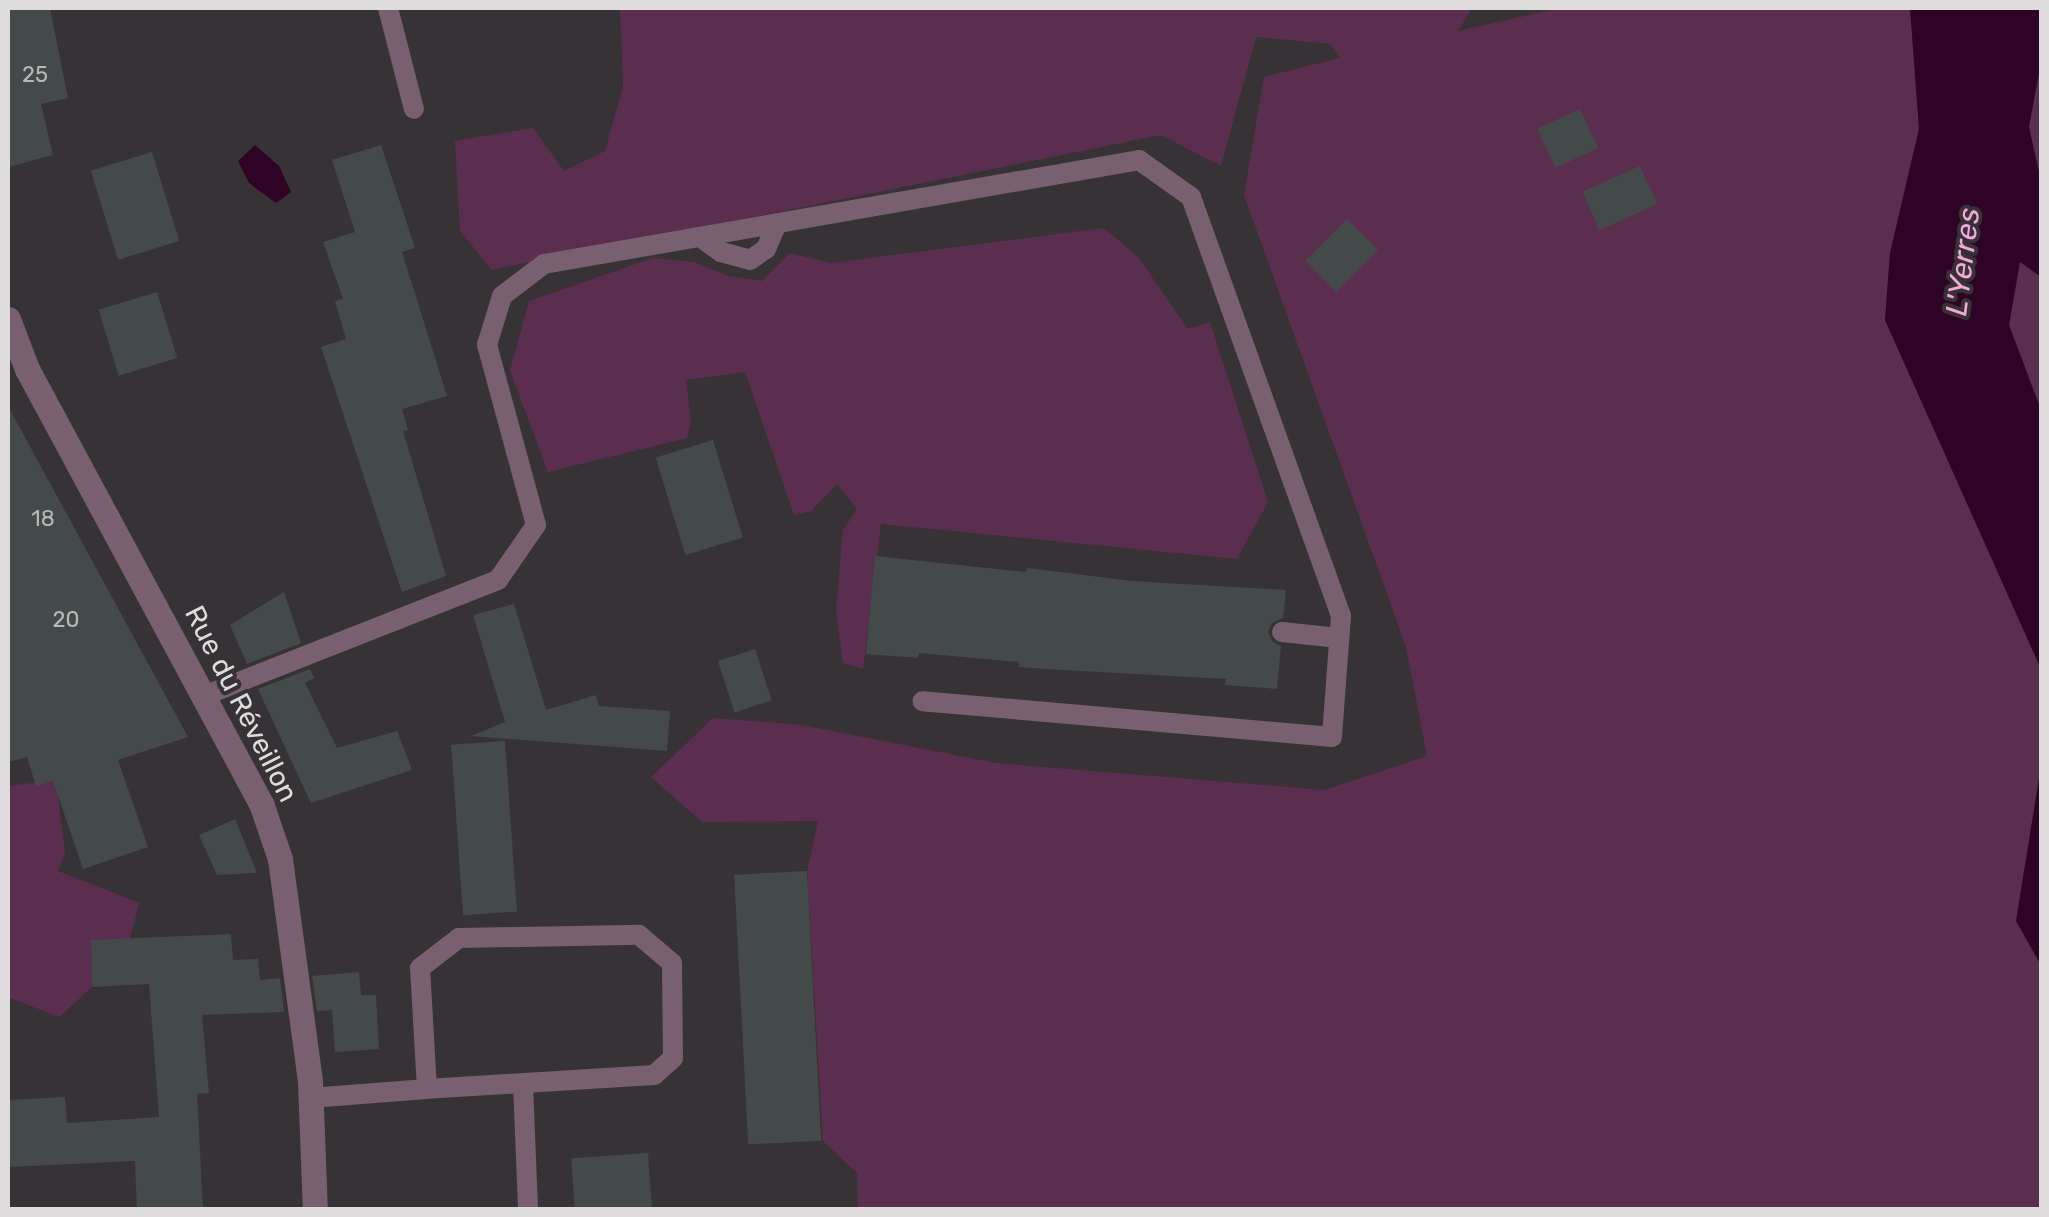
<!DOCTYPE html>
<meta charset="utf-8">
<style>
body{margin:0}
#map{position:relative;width:2049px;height:1217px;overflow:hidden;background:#373235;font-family:Rubik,sans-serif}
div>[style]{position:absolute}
.green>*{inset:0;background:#5b2e4f}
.water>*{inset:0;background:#2f0326}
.building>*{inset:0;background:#444a4a;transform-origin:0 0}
.service>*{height:20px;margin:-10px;padding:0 10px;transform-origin:10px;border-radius:10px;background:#786070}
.minor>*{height:25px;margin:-12.5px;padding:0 12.5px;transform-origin:12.5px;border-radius:12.5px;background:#786070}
span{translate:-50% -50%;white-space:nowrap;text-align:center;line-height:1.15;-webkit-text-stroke:8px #373235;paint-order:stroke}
.number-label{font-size:22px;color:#b8b8b9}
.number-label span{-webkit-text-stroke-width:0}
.street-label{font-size:28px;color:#dfdcde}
.water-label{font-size:30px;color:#f4a6dd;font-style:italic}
.frame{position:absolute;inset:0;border:10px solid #dfdcde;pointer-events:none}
</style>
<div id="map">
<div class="green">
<div style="clip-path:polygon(620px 8px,1472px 8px,1458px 31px,1560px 8px,1910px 8px,1919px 129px,1890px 253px,1885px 320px,2040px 667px,2041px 766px,2016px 921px,2041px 965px,2041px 1209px,858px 1209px,857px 1173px,823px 1141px,807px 871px,818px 821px,702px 822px,651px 777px,713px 718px,802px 725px,996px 763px,1324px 790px,1427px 756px,1406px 647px,1244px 195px,1264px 77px,1340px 58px,1331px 44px,1256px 37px,1221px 166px,1161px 135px,491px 270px,460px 230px,455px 141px,533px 128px,564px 171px,605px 151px,623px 86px)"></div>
<div style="clip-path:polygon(2041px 8px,2041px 410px,2009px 325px,2017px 279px,2011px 259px)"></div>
<div style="clip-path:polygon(1104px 228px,1138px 257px,1188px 329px,1210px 322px,1268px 502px,1237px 559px,881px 524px,863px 669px,843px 663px,836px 611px,843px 530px,857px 509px,837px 484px,811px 511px,794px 515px,745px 372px,686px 380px,691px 421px,687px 438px,548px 472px,510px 371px,529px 301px,653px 258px,694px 262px,729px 276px,762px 281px,790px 253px,831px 263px)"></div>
<div style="clip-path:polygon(56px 780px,65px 853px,58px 871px,139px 903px,130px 939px,91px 941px,92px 987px,59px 1017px,8px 997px,8px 786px)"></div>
</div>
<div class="water">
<div style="clip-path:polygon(1910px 8px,2041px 8px,2041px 62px,2029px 127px,2041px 181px,2041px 277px,2020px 262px,2009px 325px,2041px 410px,2041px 699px,2040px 667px,1885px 320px,1890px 253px,1919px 129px)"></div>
<div style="clip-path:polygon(255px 145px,279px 166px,291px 192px,276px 203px,249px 183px,238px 161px)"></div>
<div style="clip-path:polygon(2041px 766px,2042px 965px,2041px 965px,2016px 921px)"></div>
</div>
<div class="building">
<div style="clip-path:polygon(8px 8px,50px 8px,68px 98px,41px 104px,53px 155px,8px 167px)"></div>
<div style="left:1580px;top:109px;width:43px;height:47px;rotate:65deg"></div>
<div style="clip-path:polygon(381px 145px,415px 248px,402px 252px,447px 396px,402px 409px,408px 430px,403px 431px,446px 576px,402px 592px,321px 347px,346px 339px,335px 301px,343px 299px,323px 242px,355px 232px,332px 160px)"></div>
<div style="left:152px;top:152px;width:93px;height:64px;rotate:73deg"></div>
<div style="left:1640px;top:166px;width:42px;height:63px;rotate:66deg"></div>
<div style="left:1347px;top:219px;width:44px;height:59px;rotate:45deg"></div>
<div style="left:157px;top:292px;width:69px;height:61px;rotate:73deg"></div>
<div style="clip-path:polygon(8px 406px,188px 737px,118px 760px,148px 847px,83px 869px,53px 781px,36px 786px,27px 757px,8px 762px)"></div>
<div style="left:713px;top:440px;width:102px;height:60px;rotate:73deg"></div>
<div style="clip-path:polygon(875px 556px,1026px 572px,1027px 568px,1132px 581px,1286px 590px,1283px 618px,1272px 623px,1268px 632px,1273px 642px,1281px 646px,1277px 689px,1225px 685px,1226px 679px,1045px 669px,1019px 667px,1019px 662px,919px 653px,918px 658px,866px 654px)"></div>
<div style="clip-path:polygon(284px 592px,301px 643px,247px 664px,230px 625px)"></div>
<div style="clip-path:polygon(514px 604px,546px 710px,596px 695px,599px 706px,670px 711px,667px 751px,471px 736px,505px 722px,473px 615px)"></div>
<div style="left:755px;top:649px;width:54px;height:39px;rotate:72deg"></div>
<div style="clip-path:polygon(310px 669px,314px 678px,305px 683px,337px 748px,397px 731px,412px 770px,311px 803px,258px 689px)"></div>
<div style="left:505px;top:741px;width:171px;height:54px;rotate:86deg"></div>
<div style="clip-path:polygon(235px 819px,257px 873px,217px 875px,199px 835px)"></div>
<div style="left:807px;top:871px;width:270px;height:73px;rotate:87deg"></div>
<div style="clip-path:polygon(231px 934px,233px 960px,258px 959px,260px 980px,280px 978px,284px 1012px,202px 1015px,209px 1093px,197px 1094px,203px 1210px,137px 1210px,135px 1161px,8px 1167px,8px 1100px,65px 1097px,67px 1123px,159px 1117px,149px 984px,92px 987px,91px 940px)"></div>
<div style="clip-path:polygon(359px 972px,361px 995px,376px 995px,379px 1049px,335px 1052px,332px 1010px,317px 1011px,312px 976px)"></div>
<div style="left:648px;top:1153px;width:57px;height:77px;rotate:86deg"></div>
</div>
<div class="service">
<div style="left:388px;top:8px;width:104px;rotate:75.6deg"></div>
<div style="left:700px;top:237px;width:26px;rotate:36deg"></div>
<div style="left:721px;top:252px;width:30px;rotate:15deg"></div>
<div style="left:750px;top:260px;width:19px;rotate:-35deg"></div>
<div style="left:766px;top:249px;width:28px;rotate:-67deg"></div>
<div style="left:1282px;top:632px;width:57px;rotate:6deg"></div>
<div style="left:206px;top:695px;width:314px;rotate:-21.5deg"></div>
<div style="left:498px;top:580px;width:67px;rotate:-55.4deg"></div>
<div style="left:536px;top:525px;width:187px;rotate:-105.2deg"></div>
<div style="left:487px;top:345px;width:51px;rotate:-73deg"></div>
<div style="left:502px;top:296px;width:53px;rotate:-37.3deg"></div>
<div style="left:544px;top:264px;width:604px;rotate:-9.91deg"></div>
<div style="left:1139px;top:160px;width:64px;rotate:35.4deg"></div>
<div style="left:1191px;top:197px;width:445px;rotate:70.3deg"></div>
<div style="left:1341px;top:616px;width:121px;rotate:94.3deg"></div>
<div style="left:1332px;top:737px;width:411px;rotate:-175deg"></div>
<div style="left:639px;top:935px;width:43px;rotate:40.3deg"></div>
<div style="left:672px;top:963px;width:95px;rotate:89.4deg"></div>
<div style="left:673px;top:1058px;width:25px;rotate:138deg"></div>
<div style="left:654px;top:1075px;width:227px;rotate:176.5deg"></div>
<div style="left:427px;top:1089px;width:121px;rotate:-93.3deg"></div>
<div style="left:420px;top:968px;width:49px;rotate:-37.6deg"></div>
<div style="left:459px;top:938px;width:180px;rotate:-1deg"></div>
<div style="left:523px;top:1084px;width:126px;rotate:87.7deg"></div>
<div style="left:310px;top:1098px;width:117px;rotate:-4.4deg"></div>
</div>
<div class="minor">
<div style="left:8px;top:319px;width:53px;rotate:69.2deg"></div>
<div style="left:27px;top:369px;width:496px;rotate:61.7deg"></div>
<div style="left:262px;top:806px;width:56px;rotate:71.2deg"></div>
<div style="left:280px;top:859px;width:225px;rotate:82.3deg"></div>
<div style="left:310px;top:1082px;width:128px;rotate:87.8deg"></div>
</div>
<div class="number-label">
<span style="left:35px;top:75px">25</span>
<span style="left:43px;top:519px">18</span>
<span style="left:66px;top:620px">20</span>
</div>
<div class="street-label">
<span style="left:241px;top:704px;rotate:63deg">Rue du Réveillon</span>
</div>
<div class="water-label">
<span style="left:1963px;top:262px;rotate:-83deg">L'Yerres</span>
</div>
<div class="frame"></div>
</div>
